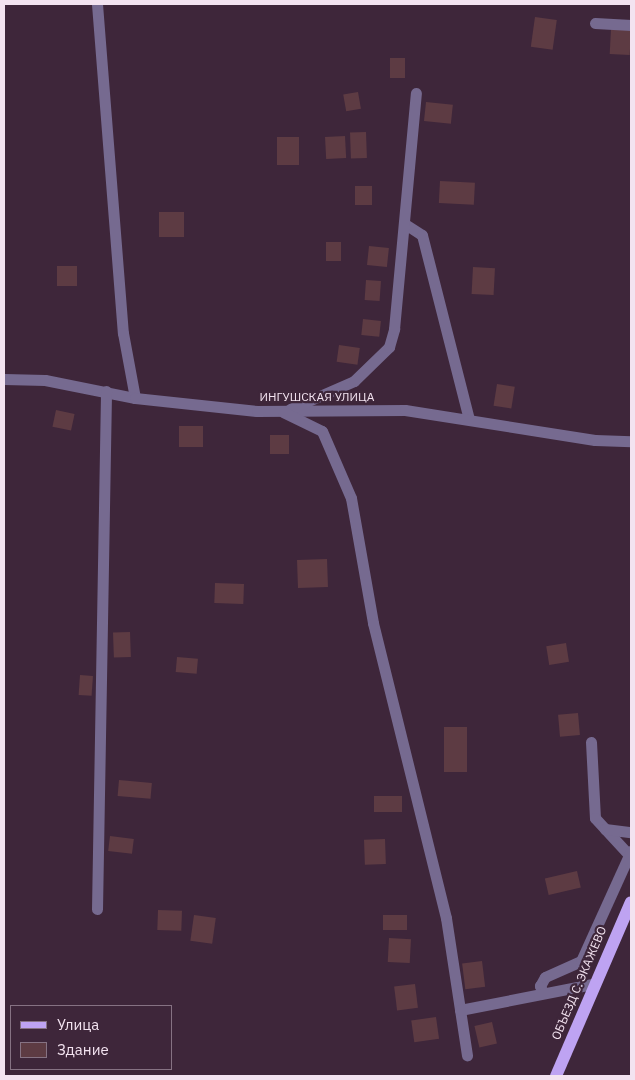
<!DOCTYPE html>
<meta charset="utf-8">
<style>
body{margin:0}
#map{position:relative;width:635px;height:1080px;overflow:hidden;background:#3e263a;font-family:"IBM Plex Sans",sans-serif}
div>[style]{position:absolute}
.building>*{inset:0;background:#5d3b43;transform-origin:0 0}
.minor>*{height:11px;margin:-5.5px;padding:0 5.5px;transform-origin:5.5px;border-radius:5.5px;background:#766a90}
.major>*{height:12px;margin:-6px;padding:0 6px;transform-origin:6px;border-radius:6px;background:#bea3f2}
span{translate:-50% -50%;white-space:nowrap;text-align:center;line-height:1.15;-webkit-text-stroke:4.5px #3e263a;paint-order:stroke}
.street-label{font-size:12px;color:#f3e3f0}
.frame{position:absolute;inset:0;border:5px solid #f3e3f0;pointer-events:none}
.legend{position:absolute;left:10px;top:1005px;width:162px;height:65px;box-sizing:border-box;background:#3e263a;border:1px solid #867283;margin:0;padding:6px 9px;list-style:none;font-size:15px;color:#f3e3f0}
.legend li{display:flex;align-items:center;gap:10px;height:25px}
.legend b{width:25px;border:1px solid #867283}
</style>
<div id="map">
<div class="building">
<div style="left:535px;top:17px;width:22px;height:30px;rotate:8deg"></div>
<div style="left:611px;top:29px;width:20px;height:25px;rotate:3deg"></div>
<div style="left:390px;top:58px;width:15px;height:20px"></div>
<div style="left:358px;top:92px;width:17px;height:15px;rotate:80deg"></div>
<div style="left:426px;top:102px;width:27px;height:19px;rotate:6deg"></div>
<div style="left:366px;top:132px;width:26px;height:16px;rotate:88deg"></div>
<div style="left:345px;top:136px;width:22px;height:20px;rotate:87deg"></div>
<div style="left:277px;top:137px;width:22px;height:28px"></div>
<div style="left:440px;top:181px;width:35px;height:22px;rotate:3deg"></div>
<div style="left:355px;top:186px;width:17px;height:19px"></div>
<div style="left:159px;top:212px;width:25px;height:25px"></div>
<div style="left:341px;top:242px;width:19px;height:15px;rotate:90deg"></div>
<div style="left:369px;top:246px;width:20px;height:19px;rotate:6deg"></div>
<div style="left:57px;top:266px;width:20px;height:20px"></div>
<div style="left:473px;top:267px;width:22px;height:27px;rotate:3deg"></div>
<div style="left:366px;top:280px;width:15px;height:20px;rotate:4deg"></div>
<div style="left:363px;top:319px;width:18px;height:16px;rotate:6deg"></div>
<div style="left:339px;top:345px;width:21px;height:17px;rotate:8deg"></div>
<div style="left:497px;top:384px;width:18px;height:22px;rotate:9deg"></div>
<div style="left:56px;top:410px;width:19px;height:17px;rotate:12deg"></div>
<div style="left:203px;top:426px;width:21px;height:24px;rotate:90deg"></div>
<div style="left:270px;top:435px;width:19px;height:19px"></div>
<div style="left:327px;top:559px;width:28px;height:30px;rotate:88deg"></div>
<div style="left:215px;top:583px;width:29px;height:20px;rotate:2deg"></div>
<div style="left:130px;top:632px;width:25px;height:17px;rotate:88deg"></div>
<div style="left:566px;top:643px;width:19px;height:20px;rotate:81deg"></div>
<div style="left:177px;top:657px;width:21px;height:15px;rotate:5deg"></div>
<div style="left:80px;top:675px;width:13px;height:20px;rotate:4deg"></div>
<div style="left:578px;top:713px;width:22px;height:20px;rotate:85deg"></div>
<div style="left:444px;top:727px;width:23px;height:45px"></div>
<div style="left:119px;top:780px;width:33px;height:16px;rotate:5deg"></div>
<div style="left:402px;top:796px;width:16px;height:28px;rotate:90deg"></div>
<div style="left:110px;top:836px;width:24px;height:15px;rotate:7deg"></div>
<div style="left:385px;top:839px;width:25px;height:21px;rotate:88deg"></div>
<div style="left:577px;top:871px;width:17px;height:33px;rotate:77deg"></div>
<div style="left:158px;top:910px;width:24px;height:20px;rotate:2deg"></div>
<div style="left:194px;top:915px;width:22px;height:26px;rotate:8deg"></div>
<div style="left:383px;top:915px;width:24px;height:15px"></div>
<div style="left:389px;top:938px;width:22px;height:24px;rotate:3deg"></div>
<div style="left:482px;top:961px;width:26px;height:20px;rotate:83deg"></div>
<div style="left:415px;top:984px;width:24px;height:21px;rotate:83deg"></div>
<div style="left:436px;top:1017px;width:22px;height:25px;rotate:82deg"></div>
<div style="left:492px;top:1022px;width:22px;height:18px;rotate:77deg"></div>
</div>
<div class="minor">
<div style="left:97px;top:4px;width:330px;rotate:85.5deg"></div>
<div style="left:123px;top:333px;width:66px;rotate:79.5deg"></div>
<div style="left:595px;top:23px;width:36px;rotate:3deg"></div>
<div style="left:405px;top:224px;width:20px;rotate:33deg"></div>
<div style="left:422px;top:235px;width:190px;rotate:75.7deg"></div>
<div style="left:4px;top:379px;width:41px;rotate:1.4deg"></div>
<div style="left:45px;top:380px;width:92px;rotate:11.3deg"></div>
<div style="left:135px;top:398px;width:123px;rotate:6.1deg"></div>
<div style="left:257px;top:411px;width:148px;rotate:-0.4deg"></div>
<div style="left:405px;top:410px;width:192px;rotate:9deg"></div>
<div style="left:595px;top:440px;width:36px;rotate:2deg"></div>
<div style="left:290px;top:409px;width:70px;rotate:-23.6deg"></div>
<div style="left:354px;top:381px;width:49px;rotate:-44.2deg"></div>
<div style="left:389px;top:347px;width:19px;rotate:-74deg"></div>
<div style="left:394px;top:329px;width:237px;rotate:-84.7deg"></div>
<div style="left:283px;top:412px;width:43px;rotate:26deg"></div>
<div style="left:322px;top:431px;width:73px;rotate:66.6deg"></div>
<div style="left:351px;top:498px;width:127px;rotate:80deg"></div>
<div style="left:373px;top:623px;width:304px;rotate:76.1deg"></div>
<div style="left:446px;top:918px;width:139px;rotate:81.3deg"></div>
<div style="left:591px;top:742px;width:76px;rotate:87deg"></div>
<div style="left:595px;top:818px;width:50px;rotate:47.4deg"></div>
<div style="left:605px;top:829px;width:26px;rotate:7deg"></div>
<div style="left:97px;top:909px;width:518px;rotate:-89deg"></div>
<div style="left:543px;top:993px;width:8px;rotate:-113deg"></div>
<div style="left:540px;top:986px;width:10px;rotate:-61deg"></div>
<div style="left:545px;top:977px;width:39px;rotate:-24deg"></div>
<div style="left:581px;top:961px;width:121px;rotate:-65.6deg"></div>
<div style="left:460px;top:1010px;width:135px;rotate:-11.1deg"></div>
</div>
<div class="major">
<div style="left:556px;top:1076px;width:189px;rotate:-66.7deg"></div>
</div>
<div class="street-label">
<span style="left:317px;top:397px">ИНГУШСКАЯ УЛИЦА</span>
<span style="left:579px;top:983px;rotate:-67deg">ОБЪЕЗД С. ЭКАЖЕВО</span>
</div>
<div class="frame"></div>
<ul class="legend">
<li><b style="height:6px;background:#bea3f2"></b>Улица</li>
<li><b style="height:14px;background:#5d3b43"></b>Здание</li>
</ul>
</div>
